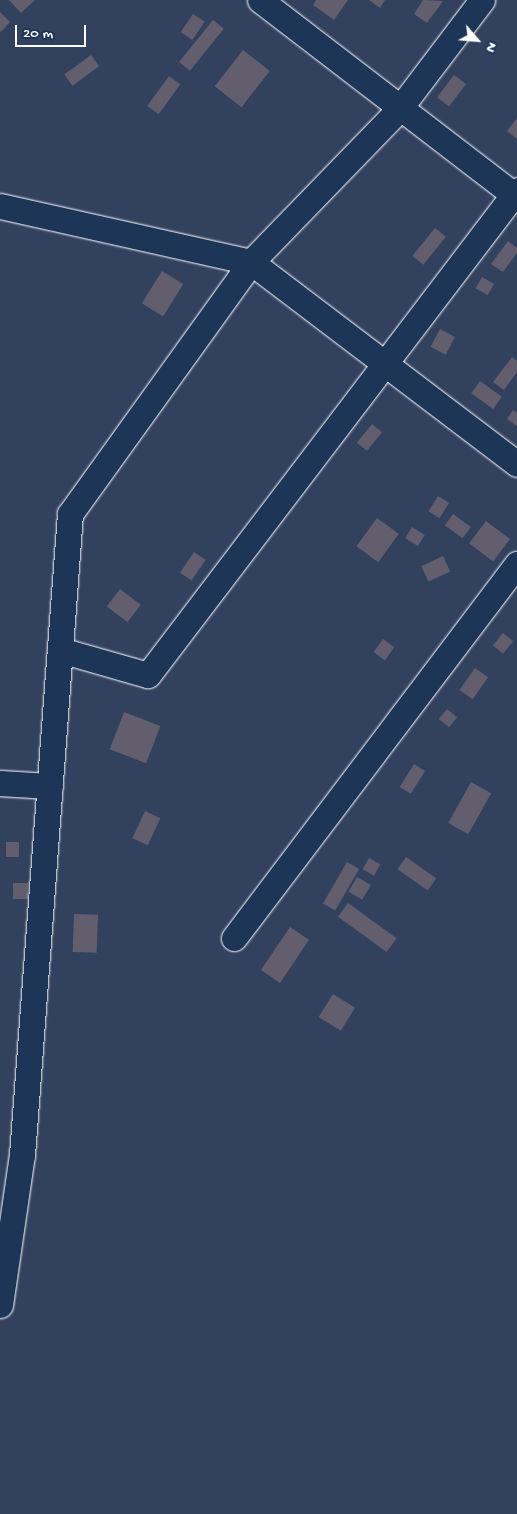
<!DOCTYPE html>
<style>
body{margin:0}
#map{position:relative;width:517px;height:1514px;overflow:hidden;background:#32415e;font-family:"Gochi Hand",sans-serif}
div>[style]{position:absolute}
.building>*{inset:0;background:#625e6e;transform-origin:0 0}
.roads{filter:drop-shadow(0 0 1px #fff) drop-shadow(0 0 1px #fff)}
.minor>*{height:25px;margin:-12.5px;padding:0 12.5px;transform-origin:12.5px;border-radius:12.5px;background:#1d3557}
span{translate:-50% -50%;white-space:nowrap;text-align:center;line-height:1.15;-webkit-text-stroke:4px #1d3557;paint-order:stroke}
.north{position:absolute;left:452px;top:15px;width:50px;height:50px;-webkit-text-stroke:4px #1d3557;paint-order:stroke;rotate:117deg;font-size:14px;font-weight:700;line-height:20px;text-align:center;color:#fff}
.north::after{content:'';display:block;margin:auto;width:18px;height:22px;background:#fff;clip-path:polygon(50% 0,100% 100%,50% 72%,0 100%)}
.scale{position:absolute;left:15px;top:25px;width:71px;height:22px;box-sizing:border-box;border:2px solid #fff;border-top:0;padding-left:6px;font-size:15px;line-height:18px;white-space:nowrap;color:#fff;-webkit-text-stroke:4px #1d3557;paint-order:stroke}
</style>
<div id="map">
<div class="building">
<div style="clip-path:polygon(9px 0,35px 0,21px 13px)"></div>
<div style="clip-path:polygon(316px 0,348px 0,334px 20px,313px 5px)"></div>
<div style="clip-path:polygon(369px 0,385px 0,380px 8px)"></div>
<div style="clip-path:polygon(423px 0,443px 1px,427px 23px,414px 14px)"></div>
<div style="clip-path:polygon(0 12px,10px 22px,1px 32px,0 31px)"></div>
<div style="left:193px;top:14px;width:14px;height:22px;rotate:34deg"></div>
<div style="left:213px;top:20px;width:14px;height:54px;rotate:39deg"></div>
<div style="left:243px;top:50px;width:34px;height:46px;rotate:38deg"></div>
<div style="left:91px;top:55px;width:14px;height:33px;rotate:54deg"></div>
<div style="left:454px;top:75px;width:15px;height:28px;rotate:37deg"></div>
<div style="left:169px;top:76px;width:14px;height:37px;rotate:36deg"></div>
<div style="clip-path:polygon(517px 118px,517px 139px,507px 131px)"></div>
<div style="left:435px;top:228px;width:14px;height:36px;rotate:39deg"></div>
<div style="clip-path:polygon(508px 241px,517px 248px,517px 253px,503px 272px,491px 264px)"></div>
<div style="left:162px;top:271px;width:25px;height:38px;rotate:32deg"></div>
<div style="left:482px;top:277px;width:14px;height:13px;rotate:30deg"></div>
<div style="left:440px;top:329px;width:17px;height:20px;rotate:28deg"></div>
<div style="clip-path:polygon(512px 357px,517px 361px,517px 372px,504px 390px,493px 382px)"></div>
<div style="left:480px;top:381px;width:27px;height:15px;rotate:36deg"></div>
<div style="clip-path:polygon(513px 410px,517px 413px,517px 426px,507px 419px)"></div>
<div style="left:372px;top:424px;width:13px;height:24px;rotate:39deg"></div>
<div style="left:438px;top:496px;width:13px;height:18px;rotate:32deg"></div>
<div style="left:453px;top:514px;width:22px;height:14px;rotate:36deg"></div>
<div style="left:377px;top:518px;width:27px;height:35px;rotate:36deg"></div>
<div style="left:486px;top:521px;width:30px;height:28px;rotate:37deg"></div>
<div style="left:412px;top:527px;width:15px;height:13px;rotate:32deg"></div>
<div style="left:194px;top:552px;width:14px;height:25px;rotate:34deg"></div>
<div style="left:443px;top:556px;width:17px;height:24px;rotate:65deg"></div>
<div style="left:120px;top:589px;width:26px;height:22px;rotate:37deg"></div>
<div style="left:503px;top:633px;width:13px;height:16px;rotate:39deg"></div>
<div style="left:383px;top:639px;width:14px;height:16px;rotate:36deg"></div>
<div style="left:475px;top:668px;width:16px;height:27px;rotate:35deg"></div>
<div style="left:447px;top:709px;width:13px;height:13px;rotate:39deg"></div>
<div style="left:124px;top:712px;width:39px;height:40px;rotate:21deg"></div>
<div style="left:414px;top:764px;width:13px;height:27px;rotate:32deg"></div>
<div style="left:471px;top:782px;width:23px;height:47px;rotate:29deg"></div>
<div style="left:145px;top:811px;width:17px;height:30px;rotate:25deg"></div>
<div style="left:6px;top:842px;width:13px;height:15px"></div>
<div style="left:406px;top:857px;width:37px;height:15px;rotate:35deg"></div>
<div style="left:369px;top:858px;width:13px;height:13px;rotate:29deg"></div>
<div style="left:347px;top:862px;width:14px;height:48px;rotate:30deg"></div>
<div style="left:357px;top:877px;width:16px;height:17px;rotate:30deg"></div>
<div style="left:13px;top:883px;width:15px;height:16px"></div>
<div style="left:348px;top:903px;width:60px;height:17px;rotate:36deg"></div>
<div style="left:74px;top:914px;width:24px;height:38px;rotate:2deg"></div>
<div style="left:290px;top:927px;width:23px;height:52px;rotate:34deg"></div>
<div style="left:333px;top:994px;width:26px;height:27px;rotate:32deg"></div>
</div>
<div class="roads">
<div class="minor">
<div style="left:260px;top:0;width:324px;rotate:37.5deg"></div>
<div style="left:0;top:206px;width:257px;rotate:12.6deg"></div>
<div style="left:251px;top:262px;width:334px;rotate:37.2deg"></div>
<div style="left:60px;top:650px;width:91px;rotate:15.9deg"></div>
<div style="left:148px;top:675px;width:609px;rotate:-52.74deg"></div>
<div style="left:0;top:783px;width:50px;rotate:3.4deg"></div>
<div style="left:234px;top:938px;width:469px;rotate:-52.9deg"></div>
<div style="left:0;top:1305px;width:152px;rotate:-81.7deg"></div>
<div style="left:22px;top:1155px;width:643px;rotate:-85.72deg"></div>
<div style="left:70px;top:514px;width:310px;rotate:-54.3deg"></div>
<div style="left:251px;top:262px;width:214px;rotate:-45.9deg"></div>
<div style="left:400px;top:108px;width:136px;rotate:-52.8deg"></div>
</div>
</div>
<div class="north">N</div>
<div class="scale">20 m</div>
</div>
